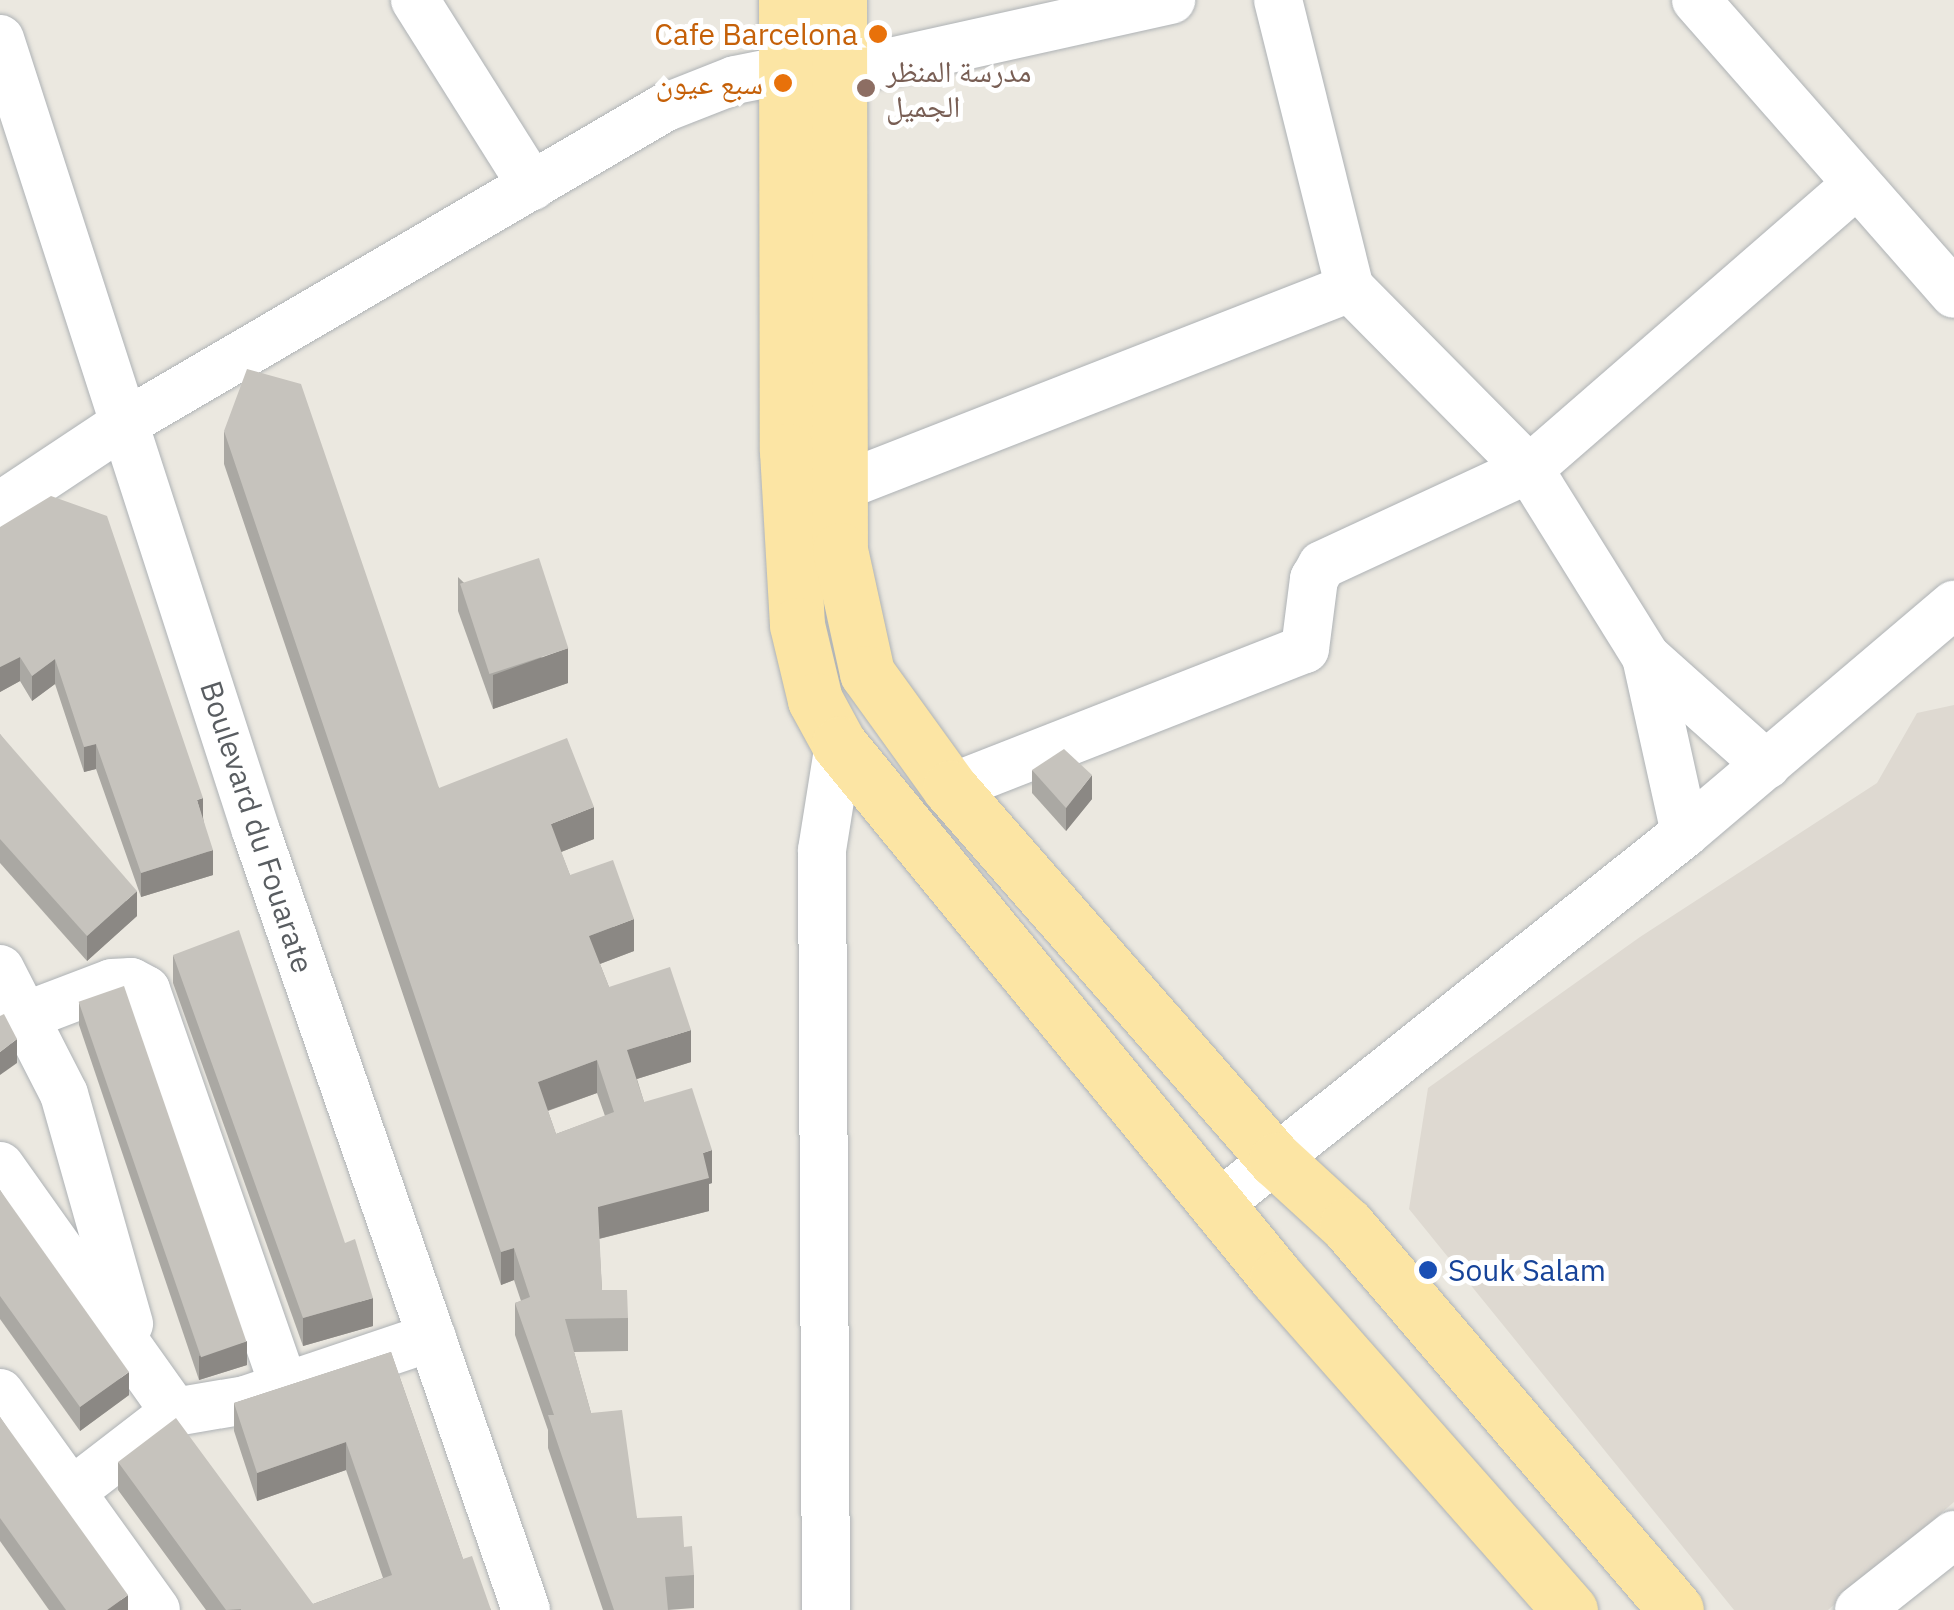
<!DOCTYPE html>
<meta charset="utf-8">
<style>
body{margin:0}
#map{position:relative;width:1954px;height:1610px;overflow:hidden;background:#ebe8e0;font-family:"IBM Plex Sans","Noto Naskh Arabic",sans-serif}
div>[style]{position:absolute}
.education>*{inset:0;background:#ded9d1}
.roads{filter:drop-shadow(0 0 2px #aeb2b5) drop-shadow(0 0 2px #aeb2b5)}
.minor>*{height:48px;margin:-24px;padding:0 24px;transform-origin:24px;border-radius:24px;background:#fff}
.major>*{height:55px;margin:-27.5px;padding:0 27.5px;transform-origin:27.5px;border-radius:27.5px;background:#fce5a4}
.wall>*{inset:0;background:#aaa8a3}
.shaded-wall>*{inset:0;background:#8b8884}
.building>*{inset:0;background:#c6c3bd;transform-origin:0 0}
.dots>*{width:28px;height:28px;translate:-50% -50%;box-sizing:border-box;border:5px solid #fff;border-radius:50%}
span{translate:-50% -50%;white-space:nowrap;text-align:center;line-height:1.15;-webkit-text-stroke:10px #fff;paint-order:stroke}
.food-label{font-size:30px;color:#c56008}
.right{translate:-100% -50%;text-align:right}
.education-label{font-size:30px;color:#785e54}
.left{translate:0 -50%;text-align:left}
.street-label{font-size:30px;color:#595d61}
.transit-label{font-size:30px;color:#164399}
</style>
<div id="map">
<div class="education">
<div style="clip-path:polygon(1954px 705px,1954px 1502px,1828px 1610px,1734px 1610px,1409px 1209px,1428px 1088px,1640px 937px,1877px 783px,1917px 713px)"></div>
</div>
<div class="roads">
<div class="minor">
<div style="left:415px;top:0;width:220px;rotate:57.8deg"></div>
<div style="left:1278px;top:0;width:297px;rotate:76deg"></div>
<div style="left:1350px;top:288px;width:255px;rotate:45.3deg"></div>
<div style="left:1529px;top:469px;width:221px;rotate:58.1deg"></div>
<div style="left:1646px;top:657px;width:162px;rotate:41.8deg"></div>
<div style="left:1696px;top:0;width:391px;rotate:48.7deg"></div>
<div style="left:0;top:39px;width:832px;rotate:72.09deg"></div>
<div style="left:256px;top:831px;width:824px;rotate:70.88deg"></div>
<div style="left:838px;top:488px;width:550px;rotate:-21.34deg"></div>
<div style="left:0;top:506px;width:150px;rotate:-33.6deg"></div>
<div style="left:125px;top:423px;width:624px;rotate:-30.3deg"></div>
<div style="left:664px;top:108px;width:76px;rotate:-21.5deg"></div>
<div style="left:735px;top:80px;width:56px;rotate:-11.3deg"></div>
<div style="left:790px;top:69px;width:53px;rotate:2.2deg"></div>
<div style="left:843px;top:71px;width:53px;rotate:-10.9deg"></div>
<div style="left:895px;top:61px;width:283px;rotate:-12.5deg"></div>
<div style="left:1646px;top:657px;width:180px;rotate:77.5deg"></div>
<div style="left:950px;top:788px;width:381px;rotate:-21.4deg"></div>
<div style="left:1305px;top:649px;width:71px;rotate:-82.7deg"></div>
<div style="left:1314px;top:579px;width:16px;rotate:-60deg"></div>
<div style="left:1322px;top:565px;width:228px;rotate:-24.9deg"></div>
<div style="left:1529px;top:469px;width:431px;rotate:-41deg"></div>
<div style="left:0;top:969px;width:140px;rotate:62.9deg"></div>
<div style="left:64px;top:1094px;width:239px;rotate:74.2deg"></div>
<div style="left:28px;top:1015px;width:90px;rotate:-20.9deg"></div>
<div style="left:112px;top:983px;width:19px;rotate:-3deg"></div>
<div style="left:131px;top:982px;width:17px;rotate:28deg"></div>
<div style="left:146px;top:990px;width:420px;rotate:70.8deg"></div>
<div style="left:0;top:1166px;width:302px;rotate:54.6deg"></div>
<div style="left:175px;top:1412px;width:71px;rotate:-9.7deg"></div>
<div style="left:245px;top:1400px;width:197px;rotate:-18.6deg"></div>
<div style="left:1219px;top:1204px;width:596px;rotate:-38.52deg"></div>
<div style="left:1685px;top:833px;width:353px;rotate:-40.3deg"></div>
<div style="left:0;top:1393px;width:267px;rotate:54.3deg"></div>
<div style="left:71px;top:1492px;width:131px;rotate:-37.6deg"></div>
<div style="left:826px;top:1610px;width:760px;rotate:-90.3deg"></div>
<div style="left:822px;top:850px;width:107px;rotate:-80.9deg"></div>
<div style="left:1859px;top:1610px;width:121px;rotate:-38.3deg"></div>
</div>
<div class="major">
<div style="left:786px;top:0;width:451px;rotate:89.9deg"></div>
<div style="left:787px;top:451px;width:174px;rotate:86.7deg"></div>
<div style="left:797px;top:625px;width:77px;rotate:76.5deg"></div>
<div style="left:815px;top:700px;width:50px;rotate:61.4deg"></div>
<div style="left:839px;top:744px;width:691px;rotate:50.64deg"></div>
<div style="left:1277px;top:1278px;width:443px;rotate:48.6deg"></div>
<div style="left:839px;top:0;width:550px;rotate:89.9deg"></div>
<div style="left:840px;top:550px;width:126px;rotate:77.6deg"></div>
<div style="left:867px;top:673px;width:142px;rotate:54.2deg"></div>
<div style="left:950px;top:788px;width:495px;rotate:48.8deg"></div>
<div style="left:1276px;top:1160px;width:96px;rotate:42.5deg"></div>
<div style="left:1347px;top:1225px;width:506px;rotate:49.48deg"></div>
</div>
</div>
<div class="wall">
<div style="clip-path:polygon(evenodd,224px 431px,439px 788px,594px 839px,561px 852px,570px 875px,634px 951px,600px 964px,609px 987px,691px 1062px,637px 1079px,644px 1102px,712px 1183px,709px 1184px,709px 1211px,599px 1239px,602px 1290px,628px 1318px,628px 1351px,574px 1352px,591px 1413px,637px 1518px,684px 1547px,694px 1575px,694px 1608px,668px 1610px,603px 1610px,548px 1448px,548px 1430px,515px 1335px,515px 1303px,521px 1301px,514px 1280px,501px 1285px,224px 464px,224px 431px,597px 1093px,605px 1116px,556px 1134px,548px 1111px,597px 1093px)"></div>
<div style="clip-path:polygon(0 527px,203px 817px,213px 875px,141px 897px,96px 769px,84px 772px,55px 684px,32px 701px,20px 681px,0 692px)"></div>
<div style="clip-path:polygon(458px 577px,568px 683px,493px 709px,458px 611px)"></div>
<div style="clip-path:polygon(0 734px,137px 916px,87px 961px,0 863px)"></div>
<div style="clip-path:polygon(1032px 770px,1092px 799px,1066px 831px,1032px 793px)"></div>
<div style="clip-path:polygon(173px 955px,373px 1326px,303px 1346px,173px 983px)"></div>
<div style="clip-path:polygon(79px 1002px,247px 1365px,199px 1380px,79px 1025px)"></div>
<div style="clip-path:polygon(0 1190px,129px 1395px,80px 1431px,0 1319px)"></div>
<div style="clip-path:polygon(391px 1352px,463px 1559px,491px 1610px,206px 1610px,118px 1490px,118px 1462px,313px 1604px,383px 1578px,346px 1470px,257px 1501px,234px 1431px,234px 1403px)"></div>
<div style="clip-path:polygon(0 1417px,128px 1610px,49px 1610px,0 1541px)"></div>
</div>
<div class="shaded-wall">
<div style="clip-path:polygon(568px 648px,568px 683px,493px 709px,493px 675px)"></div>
<div style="clip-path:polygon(20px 657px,20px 681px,0 692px,0 667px)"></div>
<div style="clip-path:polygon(55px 659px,55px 684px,32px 701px,32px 676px)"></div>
<div style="clip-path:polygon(96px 744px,96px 769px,84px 772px,84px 747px)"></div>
<div style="clip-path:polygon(1092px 775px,1092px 799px,1066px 831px,1066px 808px)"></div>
<div style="clip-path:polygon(203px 798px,203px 822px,197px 800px)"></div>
<div style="clip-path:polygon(594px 807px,594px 839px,551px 856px,551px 824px)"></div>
<div style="clip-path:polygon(213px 850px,213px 875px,141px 897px,141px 873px)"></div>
<div style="clip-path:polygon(137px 891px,137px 916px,87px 961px,87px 936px)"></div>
<div style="clip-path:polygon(634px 919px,634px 951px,589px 968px,589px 936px)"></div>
<div style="clip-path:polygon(691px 1030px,691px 1062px,627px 1082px,627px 1050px)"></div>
<div style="clip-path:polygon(17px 1039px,17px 1063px,0 1075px,0 1052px)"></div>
<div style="clip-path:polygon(597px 1060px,597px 1093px,538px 1114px,538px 1082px)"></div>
<div style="clip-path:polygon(712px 1150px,712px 1183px,709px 1184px,709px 1211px,598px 1239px,598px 1207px,703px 1153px)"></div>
<div style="clip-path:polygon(514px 1248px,514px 1280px,501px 1285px,501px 1252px)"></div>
<div style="clip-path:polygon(373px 1298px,373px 1326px,303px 1346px,303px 1318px)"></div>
<div style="clip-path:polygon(247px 1341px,247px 1365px,199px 1380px,199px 1356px)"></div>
<div style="clip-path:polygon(129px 1372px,129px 1395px,80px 1431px,80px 1407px)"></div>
<div style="clip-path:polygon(346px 1442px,346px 1470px,257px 1501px,257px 1473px)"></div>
<div style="clip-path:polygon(128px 1595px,128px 1610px,107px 1610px)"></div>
</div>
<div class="building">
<div style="clip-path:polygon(evenodd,247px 369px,301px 384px,439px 788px,567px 738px,594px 807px,551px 824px,570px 875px,613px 860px,634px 919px,589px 936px,609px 987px,670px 967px,691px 1030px,627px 1050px,644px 1102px,692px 1088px,712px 1150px,703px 1153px,709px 1178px,598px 1207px,602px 1290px,627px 1290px,628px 1318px,565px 1319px,591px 1413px,622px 1410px,637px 1518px,682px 1516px,684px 1547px,692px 1546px,694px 1575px,665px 1577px,668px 1610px,614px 1610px,548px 1415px,554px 1415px,515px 1303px,530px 1297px,514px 1248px,501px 1252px,224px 431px,247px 369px,597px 1060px,614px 1112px,556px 1134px,538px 1082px,597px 1060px)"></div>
<div style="clip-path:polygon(51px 496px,107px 516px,203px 798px,197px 800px,213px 850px,141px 873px,96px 744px,84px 747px,55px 659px,32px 676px,20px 657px,0 667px,0 527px)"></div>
<div style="left:539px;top:558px;width:95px;height:83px;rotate:72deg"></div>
<div style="clip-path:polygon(0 734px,137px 891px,87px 936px,0 839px)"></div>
<div style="clip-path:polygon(1064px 749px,1092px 775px,1066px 808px,1032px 770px)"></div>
<div style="clip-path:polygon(239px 930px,345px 1243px,355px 1239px,373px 1298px,303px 1318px,173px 955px)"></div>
<div style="left:124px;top:986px;width:376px;height:48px;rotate:71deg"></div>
<div style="clip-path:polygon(4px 1014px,17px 1039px,0 1052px,0 1016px)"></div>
<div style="clip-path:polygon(0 1190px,129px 1372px,80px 1407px,0 1296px)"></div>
<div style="clip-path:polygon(391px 1352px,463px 1559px,472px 1556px,491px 1610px,241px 1610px,241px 1609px,226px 1610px,118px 1462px,176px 1418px,313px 1604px,392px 1575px,346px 1442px,257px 1473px,234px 1403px)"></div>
<div style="clip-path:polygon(0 1417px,128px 1595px,107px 1610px,66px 1610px,0 1518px)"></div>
</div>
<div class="dots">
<div style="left:878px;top:34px;background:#e8710a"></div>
<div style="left:783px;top:83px;background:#e8710a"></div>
<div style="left:866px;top:88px;background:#8d6e63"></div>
<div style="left:1428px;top:1270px;background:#1a4fb4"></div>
</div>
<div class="food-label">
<span class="right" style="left:858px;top:34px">Cafe Barcelona</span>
<span class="right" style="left:763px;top:83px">سبع عيون</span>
</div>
<div class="education-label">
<span class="left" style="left:886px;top:88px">مدرسة المنظر<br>الجميل</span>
</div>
<div class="street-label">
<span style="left:257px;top:827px;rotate:72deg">Boulevard du Fouarate</span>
</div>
<div class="transit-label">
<span class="left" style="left:1448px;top:1270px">Souk Salam</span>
</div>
</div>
